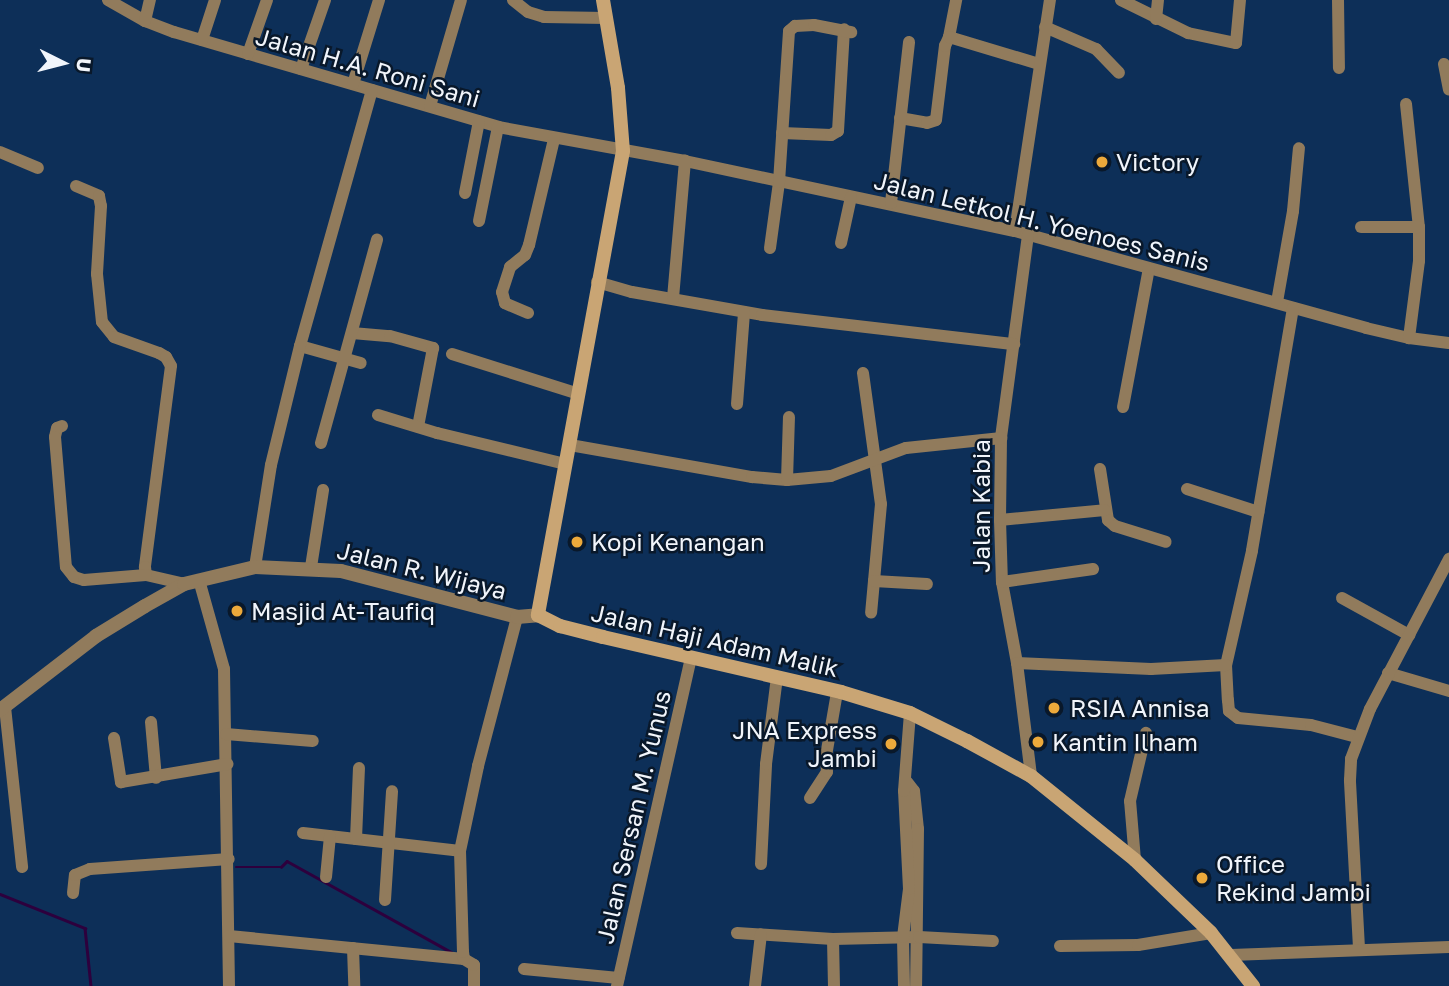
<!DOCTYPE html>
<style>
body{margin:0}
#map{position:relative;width:1449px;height:986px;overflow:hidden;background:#0d2f58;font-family:"Golos Text",sans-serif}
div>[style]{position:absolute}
.stream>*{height:2.5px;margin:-1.25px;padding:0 1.25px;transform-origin:1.25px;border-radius:1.25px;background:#2d003d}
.minor>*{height:12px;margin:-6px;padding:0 6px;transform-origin:6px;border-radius:6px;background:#917b5c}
.tertiary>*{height:14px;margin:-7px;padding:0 7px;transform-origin:7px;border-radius:7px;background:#917b5c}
.secondary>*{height:14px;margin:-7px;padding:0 7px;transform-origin:7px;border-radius:7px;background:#c9a574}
.dots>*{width:19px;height:19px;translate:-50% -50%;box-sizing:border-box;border:4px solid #09182a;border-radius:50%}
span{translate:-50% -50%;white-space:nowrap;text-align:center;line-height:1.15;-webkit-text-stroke:5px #09182a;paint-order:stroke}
.street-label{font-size:24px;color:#f1f5fb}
.poi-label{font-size:24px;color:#f1f5fb}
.left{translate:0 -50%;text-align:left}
.right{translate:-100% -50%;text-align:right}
.north{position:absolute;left:28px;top:28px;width:70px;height:70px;-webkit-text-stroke:5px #09182a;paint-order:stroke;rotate:96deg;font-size:19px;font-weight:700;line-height:28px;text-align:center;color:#f1f5fb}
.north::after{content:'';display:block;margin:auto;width:24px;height:32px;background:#f1f5fb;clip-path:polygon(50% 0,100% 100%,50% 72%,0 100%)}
</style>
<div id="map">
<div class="stream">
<div style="left:236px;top:867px;width:45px"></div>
<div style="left:281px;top:867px;width:8px;rotate:-45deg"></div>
<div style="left:287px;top:861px;width:188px;rotate:29deg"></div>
<div style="left:0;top:894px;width:92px;rotate:21.8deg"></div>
<div style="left:85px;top:928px;width:58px;rotate:84.1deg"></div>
</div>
<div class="minor">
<div style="left:108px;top:0;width:43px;rotate:29.6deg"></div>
<div style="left:145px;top:21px;width:31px;rotate:21deg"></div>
<div style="left:174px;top:32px;width:338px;rotate:16.3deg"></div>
<div style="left:498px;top:127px;width:190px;rotate:10.3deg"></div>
<div style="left:685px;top:161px;width:337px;rotate:12deg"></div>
<div style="left:1015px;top:231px;width:364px;rotate:15.4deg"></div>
<div style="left:1366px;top:328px;width:44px;rotate:13.1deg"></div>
<div style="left:1409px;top:338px;width:40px;rotate:7.1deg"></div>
<div style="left:513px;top:0;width:19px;rotate:39deg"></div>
<div style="left:528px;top:12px;width:17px;rotate:17deg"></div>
<div style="left:544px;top:17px;width:62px;rotate:0.9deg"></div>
<div style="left:1121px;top:0;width:75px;rotate:26.2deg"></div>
<div style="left:1188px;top:33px;width:49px;rotate:11.8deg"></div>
<div style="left:1236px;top:43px;width:43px;rotate:-84.7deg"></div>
<div style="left:1338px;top:0;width:68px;rotate:89.2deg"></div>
<div style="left:1156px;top:19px;width:19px;rotate:-84deg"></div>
<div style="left:145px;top:21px;width:22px;rotate:-77deg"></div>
<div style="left:1045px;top:27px;width:56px;rotate:23.3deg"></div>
<div style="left:1096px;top:49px;width:33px;rotate:46deg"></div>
<div style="left:949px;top:37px;width:38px;rotate:-79deg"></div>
<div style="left:202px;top:40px;width:42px;rotate:-72deg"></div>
<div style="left:248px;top:54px;width:57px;rotate:-70.6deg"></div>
<div style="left:1444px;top:64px;width:26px;rotate:79deg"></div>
<div style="left:301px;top:69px;width:73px;rotate:-70.8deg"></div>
<div style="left:353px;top:84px;width:88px;rotate:-72.8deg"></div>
<div style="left:1406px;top:104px;width:124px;rotate:84deg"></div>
<div style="left:1419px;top:227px;width:34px;rotate:90deg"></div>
<div style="left:1419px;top:261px;width:78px;rotate:97.4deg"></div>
<div style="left:430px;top:106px;width:110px;rotate:-73.7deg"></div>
<div style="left:900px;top:118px;width:27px;rotate:10deg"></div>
<div style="left:927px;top:123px;width:9px;rotate:-18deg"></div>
<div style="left:936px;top:120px;width:75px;rotate:-83.1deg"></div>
<div style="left:945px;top:46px;width:10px;rotate:-66deg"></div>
<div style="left:949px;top:37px;width:94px;rotate:16.7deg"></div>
<div style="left:782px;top:133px;width:49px;rotate:2.3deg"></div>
<div style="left:831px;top:135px;width:8px;rotate:-30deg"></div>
<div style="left:838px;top:131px;width:102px;rotate:-86.6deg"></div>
<div style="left:0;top:152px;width:41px;rotate:22.8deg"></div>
<div style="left:76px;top:186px;width:25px;rotate:23deg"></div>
<div style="left:99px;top:196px;width:10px;rotate:79deg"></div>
<div style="left:101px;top:206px;width:68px;rotate:93.4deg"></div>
<div style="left:97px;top:274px;width:48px;rotate:84.1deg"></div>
<div style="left:102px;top:322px;width:19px;rotate:51deg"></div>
<div style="left:114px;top:337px;width:48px;rotate:19.6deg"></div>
<div style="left:159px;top:353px;width:8px;rotate:30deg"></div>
<div style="left:166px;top:357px;width:10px;rotate:61deg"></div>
<div style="left:171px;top:366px;width:203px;rotate:97.4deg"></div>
<div style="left:145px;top:567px;width:8px;rotate:83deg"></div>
<div style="left:146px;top:575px;width:39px;rotate:13deg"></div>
<div style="left:465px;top:193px;width:73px;rotate:-79deg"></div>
<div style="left:891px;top:203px;width:162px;rotate:-83.6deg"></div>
<div style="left:479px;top:221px;width:96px;rotate:-78.6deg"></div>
<div style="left:1361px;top:227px;width:58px"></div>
<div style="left:1015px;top:231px;width:234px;rotate:-81.4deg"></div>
<div style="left:1028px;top:235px;width:205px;rotate:97.6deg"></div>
<div style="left:1001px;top:438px;width:82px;rotate:90.7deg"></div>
<div style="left:1000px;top:520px;width:62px;rotate:88.2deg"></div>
<div style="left:1002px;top:582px;width:82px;rotate:79.5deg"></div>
<div style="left:1017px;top:663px;width:114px;rotate:82.9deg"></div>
<div style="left:841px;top:243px;width:47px;rotate:-77.7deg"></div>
<div style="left:770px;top:248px;width:67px;rotate:-82.2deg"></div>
<div style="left:779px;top:182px;width:151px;rotate:-86.2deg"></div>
<div style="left:789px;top:31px;width:8px;rotate:-40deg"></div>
<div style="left:795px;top:26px;width:19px;rotate:-3deg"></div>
<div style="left:814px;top:25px;width:38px;rotate:11deg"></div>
<div style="left:597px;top:282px;width:36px;rotate:16deg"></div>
<div style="left:632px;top:292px;width:132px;rotate:10deg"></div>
<div style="left:762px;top:315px;width:254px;rotate:6.6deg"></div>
<div style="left:673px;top:298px;width:138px;rotate:-85deg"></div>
<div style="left:1277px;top:302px;width:92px;rotate:-80deg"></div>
<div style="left:1293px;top:211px;width:63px;rotate:-84.6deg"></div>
<div style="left:1293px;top:308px;width:246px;rotate:99.6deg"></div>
<div style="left:1252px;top:551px;width:117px;rotate:102.8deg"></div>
<div style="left:1226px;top:665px;width:35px;rotate:87deg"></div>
<div style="left:1228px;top:700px;width:11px;rotate:85deg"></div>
<div style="left:1229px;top:711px;width:11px;rotate:38deg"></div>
<div style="left:1238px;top:718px;width:73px;rotate:5.5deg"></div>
<div style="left:1311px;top:725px;width:48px;rotate:14.6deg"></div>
<div style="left:528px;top:313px;width:25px;rotate:-157deg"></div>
<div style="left:505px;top:303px;width:11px;rotate:-105deg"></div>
<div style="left:502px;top:292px;width:26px;rotate:-72deg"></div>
<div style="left:510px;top:267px;width:19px;rotate:-39deg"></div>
<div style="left:525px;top:255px;width:11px;rotate:-68deg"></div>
<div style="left:529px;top:245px;width:109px;rotate:-76.7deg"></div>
<div style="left:352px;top:333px;width:38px;rotate:5deg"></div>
<div style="left:390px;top:336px;width:45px;rotate:15.6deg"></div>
<div style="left:433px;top:348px;width:80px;rotate:100.8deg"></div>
<div style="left:300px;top:346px;width:63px;rotate:15.6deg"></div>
<div style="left:452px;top:354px;width:133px;rotate:17.5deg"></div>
<div style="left:863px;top:373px;width:132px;rotate:82.2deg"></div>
<div style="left:881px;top:504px;width:109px;rotate:95.2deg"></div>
<div style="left:737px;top:404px;width:92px;rotate:-85.6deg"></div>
<div style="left:1123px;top:407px;width:141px;rotate:-79.4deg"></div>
<div style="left:378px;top:415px;width:62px;rotate:17deg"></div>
<div style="left:437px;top:433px;width:132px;rotate:13.6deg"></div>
<div style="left:62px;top:426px;width:5px;rotate:158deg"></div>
<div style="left:57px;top:428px;width:9px;rotate:103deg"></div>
<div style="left:55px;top:437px;width:130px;rotate:85.2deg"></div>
<div style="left:66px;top:567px;width:13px;rotate:51deg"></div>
<div style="left:74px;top:577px;width:10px;rotate:17deg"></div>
<div style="left:84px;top:580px;width:62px;rotate:-4.6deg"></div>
<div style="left:321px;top:443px;width:211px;rotate:-74.6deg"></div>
<div style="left:570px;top:445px;width:185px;rotate:10deg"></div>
<div style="left:752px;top:477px;width:35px;rotate:5deg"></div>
<div style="left:787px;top:480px;width:44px;rotate:-5.2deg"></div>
<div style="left:831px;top:476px;width:80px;rotate:-20.5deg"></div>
<div style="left:906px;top:448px;width:96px;rotate:-6deg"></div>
<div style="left:1100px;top:469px;width:52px;rotate:81.1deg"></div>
<div style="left:1108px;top:520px;width:9px;rotate:41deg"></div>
<div style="left:1115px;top:526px;width:53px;rotate:17.4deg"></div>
<div style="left:787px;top:480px;width:63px;rotate:-88.2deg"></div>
<div style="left:1187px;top:489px;width:75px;rotate:17.9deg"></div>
<div style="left:1000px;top:520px;width:105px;rotate:-5.4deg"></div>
<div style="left:255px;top:567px;width:103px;rotate:-81.1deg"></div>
<div style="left:271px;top:465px;width:122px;rotate:-76.3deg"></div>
<div style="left:300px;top:346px;width:266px;rotate:-74.3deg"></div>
<div style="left:311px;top:567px;width:78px;rotate:-81.1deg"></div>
<div style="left:199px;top:580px;width:92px;rotate:74.3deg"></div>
<div style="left:224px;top:669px;width:317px;rotate:89.1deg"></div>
<div style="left:874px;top:581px;width:53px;rotate:3.2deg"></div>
<div style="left:1002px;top:582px;width:92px;rotate:-8.1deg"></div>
<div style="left:1342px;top:598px;width:77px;rotate:28.9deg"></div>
<div style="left:1017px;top:663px;width:134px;rotate:2.6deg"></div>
<div style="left:1151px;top:669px;width:75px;rotate:-3.1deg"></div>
<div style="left:1388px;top:673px;width:64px;rotate:16.4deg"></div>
<div style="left:5px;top:707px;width:161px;rotate:83.9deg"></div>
<div style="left:151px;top:722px;width:56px;rotate:84.9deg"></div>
<div style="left:226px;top:734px;width:87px;rotate:4.6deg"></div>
<div style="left:114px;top:738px;width:45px;rotate:81deg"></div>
<div style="left:121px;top:782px;width:108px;rotate:-9.6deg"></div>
<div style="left:907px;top:782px;width:11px;rotate:52deg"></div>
<div style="left:914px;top:791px;width:38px;rotate:84deg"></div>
<div style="left:918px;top:829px;width:157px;rotate:90.7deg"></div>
<div style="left:810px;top:798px;width:31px;rotate:-57deg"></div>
<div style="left:827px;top:772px;width:16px;rotate:-94deg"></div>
<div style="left:826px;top:756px;width:65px;rotate:-80.2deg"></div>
<div style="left:303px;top:833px;width:158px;rotate:6.5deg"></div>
<div style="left:356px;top:839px;width:71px;rotate:-87.6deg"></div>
<div style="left:1135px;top:860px;width:59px;rotate:-94.8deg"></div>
<div style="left:1130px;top:801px;width:70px;rotate:-76.8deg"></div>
<div style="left:761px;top:864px;width:100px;rotate:-87.1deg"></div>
<div style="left:766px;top:764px;width:88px;rotate:-82.8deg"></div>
<div style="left:326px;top:877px;width:41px;rotate:-84.4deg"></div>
<div style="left:73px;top:893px;width:18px;rotate:-84deg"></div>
<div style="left:75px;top:875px;width:16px;rotate:-22deg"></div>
<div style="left:90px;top:869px;width:139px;rotate:-4.1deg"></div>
<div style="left:385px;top:900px;width:109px;rotate:-86.3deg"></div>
<div style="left:737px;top:933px;width:96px;rotate:3.6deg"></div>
<div style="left:833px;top:939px;width:86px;rotate:-1.3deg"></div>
<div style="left:919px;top:937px;width:74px;rotate:3.1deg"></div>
<div style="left:229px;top:936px;width:236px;rotate:5.6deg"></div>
<div style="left:833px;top:939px;width:47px;rotate:88.8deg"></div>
<div style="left:1060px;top:946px;width:78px;rotate:-0.7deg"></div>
<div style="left:1138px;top:945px;width:74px;rotate:-9.3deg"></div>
<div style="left:353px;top:948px;width:38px;rotate:88deg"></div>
<div style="left:1359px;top:948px;width:168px;rotate:-93.1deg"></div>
<div style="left:1350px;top:780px;width:21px;rotate:-87deg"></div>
<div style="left:1351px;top:759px;width:53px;rotate:-69.2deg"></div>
<div style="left:1370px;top:709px;width:170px;rotate:-62.2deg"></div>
<div style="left:1231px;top:955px;width:218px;rotate:-2.1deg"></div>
<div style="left:524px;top:969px;width:95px;rotate:5.4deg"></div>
<div style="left:474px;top:986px;width:21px;rotate:-90deg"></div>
<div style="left:474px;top:965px;width:12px;rotate:-149deg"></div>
<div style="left:464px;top:959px;width:7px;rotate:-98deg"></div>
<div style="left:463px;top:952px;width:101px;rotate:-91.7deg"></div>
<div style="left:460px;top:851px;width:87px;rotate:-78deg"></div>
<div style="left:478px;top:766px;width:154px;rotate:-75.3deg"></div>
<div style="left:617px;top:986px;width:337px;rotate:-77.3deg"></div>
<div style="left:755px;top:986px;width:52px;rotate:-83.4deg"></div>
<div style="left:904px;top:986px;width:49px;rotate:-91.2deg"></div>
<div style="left:903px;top:937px;width:48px;rotate:-82.9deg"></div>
<div style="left:909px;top:889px;width:98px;rotate:-92.9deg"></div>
<div style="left:904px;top:791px;width:78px;rotate:-85.6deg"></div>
</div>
<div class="tertiary">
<div style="left:0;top:710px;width:121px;rotate:-37.6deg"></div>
<div style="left:96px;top:636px;width:57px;rotate:-31.5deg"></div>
<div style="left:145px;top:606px;width:45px;rotate:-29.4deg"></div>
<div style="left:184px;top:584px;width:73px;rotate:-13.5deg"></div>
<div style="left:255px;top:567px;width:86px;rotate:2.7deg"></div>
<div style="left:341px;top:571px;width:182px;rotate:14.6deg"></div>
<div style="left:517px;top:617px;width:21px;rotate:-5deg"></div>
</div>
<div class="secondary">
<div style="left:603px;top:0;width:89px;rotate:80.3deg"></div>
<div style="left:618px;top:88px;width:63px;rotate:85.5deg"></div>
<div style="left:623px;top:151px;width:472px;rotate:100.4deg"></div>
<div style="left:538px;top:615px;width:25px;rotate:27deg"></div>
<div style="left:560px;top:626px;width:44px;rotate:14.3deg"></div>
<div style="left:603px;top:637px;width:244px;rotate:13deg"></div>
<div style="left:841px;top:692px;width:72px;rotate:16.9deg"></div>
<div style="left:910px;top:713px;width:64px;rotate:26.2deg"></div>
<div style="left:967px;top:741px;width:73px;rotate:28.7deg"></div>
<div style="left:1031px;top:776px;width:134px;rotate:38.9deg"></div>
<div style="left:1135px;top:860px;width:105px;rotate:43.8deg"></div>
<div style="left:1211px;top:933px;width:68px;rotate:51.6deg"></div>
</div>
<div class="dots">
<div style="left:1102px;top:162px;background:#eca93b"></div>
<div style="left:577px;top:542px;background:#eca93b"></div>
<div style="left:237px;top:611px;background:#eca93b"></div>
<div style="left:1054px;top:708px;background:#eca93b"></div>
<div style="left:1038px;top:742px;background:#eca93b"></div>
<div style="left:891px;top:744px;background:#eca93b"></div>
<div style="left:1202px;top:878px;background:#eca93b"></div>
</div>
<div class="street-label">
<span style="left:368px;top:67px;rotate:16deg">Jalan H.A. Roni Sani</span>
<span style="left:1042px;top:221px;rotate:14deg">Jalan Letkol H. Yoenoes Sanis</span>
<span style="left:981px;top:506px;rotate:-90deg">Jalan Kabia</span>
<span style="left:422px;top:570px;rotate:14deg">Jalan R. Wijaya</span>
<span style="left:715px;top:640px;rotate:13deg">Jalan Haji Adam Malik</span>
<span style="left:633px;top:817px;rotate:-77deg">Jalan Sersan M. Yunus</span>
</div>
<div class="poi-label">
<span class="left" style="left:1116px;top:162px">Victory</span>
<span class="left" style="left:591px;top:542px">Kopi Kenangan</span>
<span class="left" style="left:251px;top:611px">Masjid At-Taufiq</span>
<span class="left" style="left:1070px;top:708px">RSIA Annisa</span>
<span class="right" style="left:877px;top:744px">JNA Express<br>Jambi</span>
<span class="left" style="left:1052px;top:742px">Kantin Ilham</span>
<span class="left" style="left:1216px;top:878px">Office<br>Rekind Jambi</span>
</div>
<div class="north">U</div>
</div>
